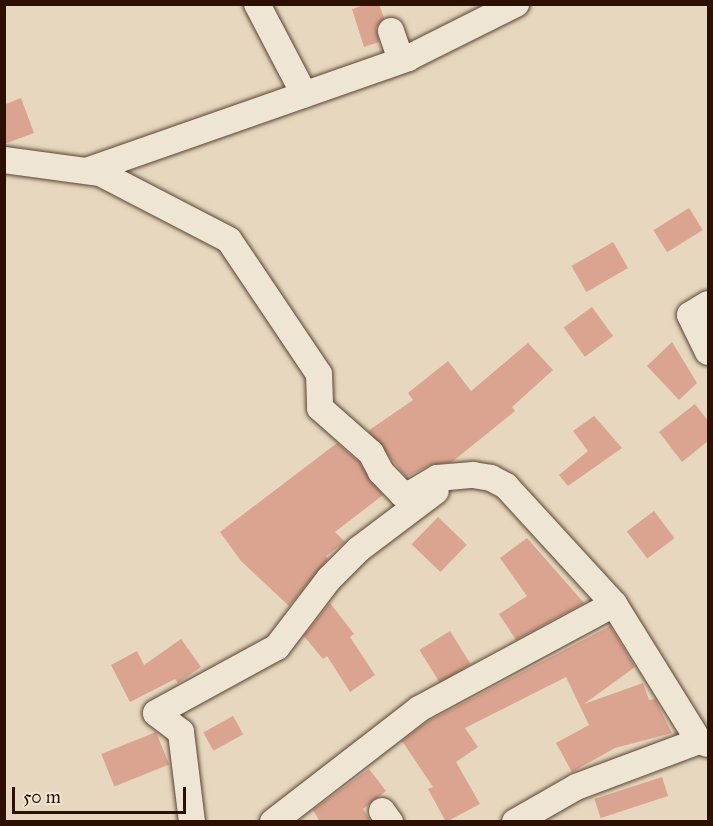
<!DOCTYPE html>
<style>
body{margin:0}
#map{position:relative;width:713px;height:826px;overflow:hidden;background:#e6d7be;font-family:"IM FELL Great Primer",serif}
div>[style]{position:absolute}
.building>*{inset:0;background:#daa490;transform-origin:0 0}
.roads{filter:drop-shadow(0 0 2px #5a4231) drop-shadow(0 0 2px #5a4231)}
.minor>*{height:26px;margin:-13px;padding:0 13px;transform-origin:13px;border-radius:13px;background:#efe5d5}
span{translate:-50% -50%;white-space:nowrap;text-align:center;line-height:1.15;-webkit-text-stroke:5px #efe5d5;paint-order:stroke}
.frame{position:absolute;inset:0;border:6px solid #2c1002;pointer-events:none}
.scale{position:absolute;left:12px;top:787px;width:174px;height:27px;box-sizing:border-box;border:3px solid #2c1002;border-top:0;padding-left:8px;font-size:18px;line-height:21px;white-space:nowrap;color:#2c1002;-webkit-text-stroke:4px #efe5d5;paint-order:stroke}
</style>
<div id="map">
<div class="building">
<div style="clip-path:polygon(367px 4px,379px 4px,384px 18px,376px 28px,379px 42px,364px 47px,352px 9px)"></div>
<div style="clip-path:polygon(21px 98px,34px 133px,4px 144px,4px 105px)"></div>
<div style="left:689px;top:208px;width:26px;height:42px;rotate:58deg"></div>
<div style="left:613px;top:242px;width:30px;height:48px;rotate:60deg"></div>
<div style="left:592px;top:307px;width:36px;height:35px;rotate:54deg"></div>
<div style="clip-path:polygon(672px 342px,697px 383px,679px 400px,647px 366px)"></div>
<div style="clip-path:polygon(528px 343px,553px 370px,512px 407px,515px 411px,452px 462px,430px 465px,406px 477px,368px 431px,413px 400px,408px 393px,448px 361px,471px 391px)"></div>
<div style="clip-path:polygon(695px 404px,708px 421px,708px 441px,682px 462px,659px 432px)"></div>
<div style="clip-path:polygon(594px 416px,622px 448px,568px 486px,559px 475px,588px 451px,573px 431px)"></div>
<div style="clip-path:polygon(337px 443px,359px 462px,383px 495px,335px 532px,345px 542px,326px 556px,328px 559px,289px 606px,241px 561px,220px 532px)"></div>
<div style="left:654px;top:511px;width:34px;height:34px;rotate:53deg"></div>
<div style="left:438px;top:517px;width:40px;height:38px;rotate:44deg"></div>
<div style="clip-path:polygon(527px 538px,584px 603px,516px 640px,499px 614px,527px 596px,500px 558px)"></div>
<div style="clip-path:polygon(330px 603px,354px 634px,350px 637px,375px 675px,350px 692px,327px 656px,323px 659px,304px 636px)"></div>
<div style="clip-path:polygon(610px 626px,635px 667px,584px 704px,643px 683px,649px 700px,655px 699px,672px 733px,615px 748px,572px 772px,556px 743px,589px 725px,566px 677px,465px 728px,478px 747px,456px 762px,480px 804px,446px 822px,428px 789px,433px 787px,402px 741px,427px 722px)"></div>
<div style="left:450px;top:631px;width:39px;height:36px;rotate:58deg"></div>
<div style="clip-path:polygon(181px 639px,201px 667px,178px 683px,175px 679px,130px 702px,111px 665px,137px 651px,144px 665px)"></div>
<div style="left:233px;top:716px;width:21px;height:34px;rotate:61deg"></div>
<div style="left:156px;top:732px;width:35px;height:59px;rotate:68deg"></div>
<div style="clip-path:polygon(369px 769px,386px 791px,363px 809px,371px 822px,320px 822px,313px 810px)"></div>
<div style="left:662px;top:777px;width:20px;height:71px;rotate:72deg"></div>
</div>
<div class="roads">
<div class="minor">
<div style="left:257px;top:4px;width:102px;rotate:62.4deg"></div>
<div style="left:391px;top:31px;width:24px;rotate:71deg"></div>
<div style="left:399px;top:54px;width:10px;rotate:24deg"></div>
<div style="left:408px;top:58px;width:121px;rotate:-26.6deg"></div>
<div style="left:4px;top:160px;width:97px;rotate:7.7deg"></div>
<div style="left:100px;top:173px;width:145px;rotate:27.4deg"></div>
<div style="left:229px;top:240px;width:161px;rotate:56.1deg"></div>
<div style="left:319px;top:374px;width:34px;rotate:88deg"></div>
<div style="left:320px;top:408px;width:68px;rotate:41.4deg"></div>
<div style="left:371px;top:453px;width:21px;rotate:62deg"></div>
<div style="left:381px;top:472px;width:30px;rotate:46deg"></div>
<div style="left:402px;top:494px;width:10px;rotate:-6deg"></div>
<div style="left:412px;top:493px;width:29px;rotate:-31deg"></div>
<div style="left:437px;top:478px;width:36px;rotate:-5deg"></div>
<div style="left:473px;top:475px;width:18px;rotate:9deg"></div>
<div style="left:491px;top:478px;width:17px;rotate:28deg"></div>
<div style="left:506px;top:486px;width:160px;rotate:47.5deg"></div>
<div style="left:614px;top:604px;width:161px;rotate:58.2deg"></div>
<div style="left:89px;top:170px;width:338px;rotate:-19.3deg"></div>
<div style="left:708px;top:304px;width:21px;rotate:149deg"></div>
<div style="left:690px;top:315px;width:41px;rotate:64.1deg"></div>
<div style="left:382px;top:811px;width:14px;rotate:54deg"></div>
<div style="left:192px;top:822px;width:91px;rotate:-97deg"></div>
<div style="left:181px;top:732px;width:31px;rotate:-143deg"></div>
<div style="left:156px;top:713px;width:138px;rotate:-28.6deg"></div>
<div style="left:277px;top:647px;width:86px;rotate:-52.6deg"></div>
<div style="left:329px;top:579px;width:42px;rotate:-45deg"></div>
<div style="left:359px;top:549px;width:96px;rotate:-37deg"></div>
<div style="left:273px;top:822px;width:185px;rotate:-37.7deg"></div>
<div style="left:419px;top:709px;width:221px;rotate:-28.3deg"></div>
<div style="left:515px;top:822px;width:70px;rotate:-29.8deg"></div>
<div style="left:576px;top:787px;width:131px;rotate:-20.5deg"></div>
<div style="left:699px;top:741px;width:9px;rotate:18deg"></div>
</div>
</div>
<div class="frame"></div>
<div class="scale">50 m</div>
</div>
